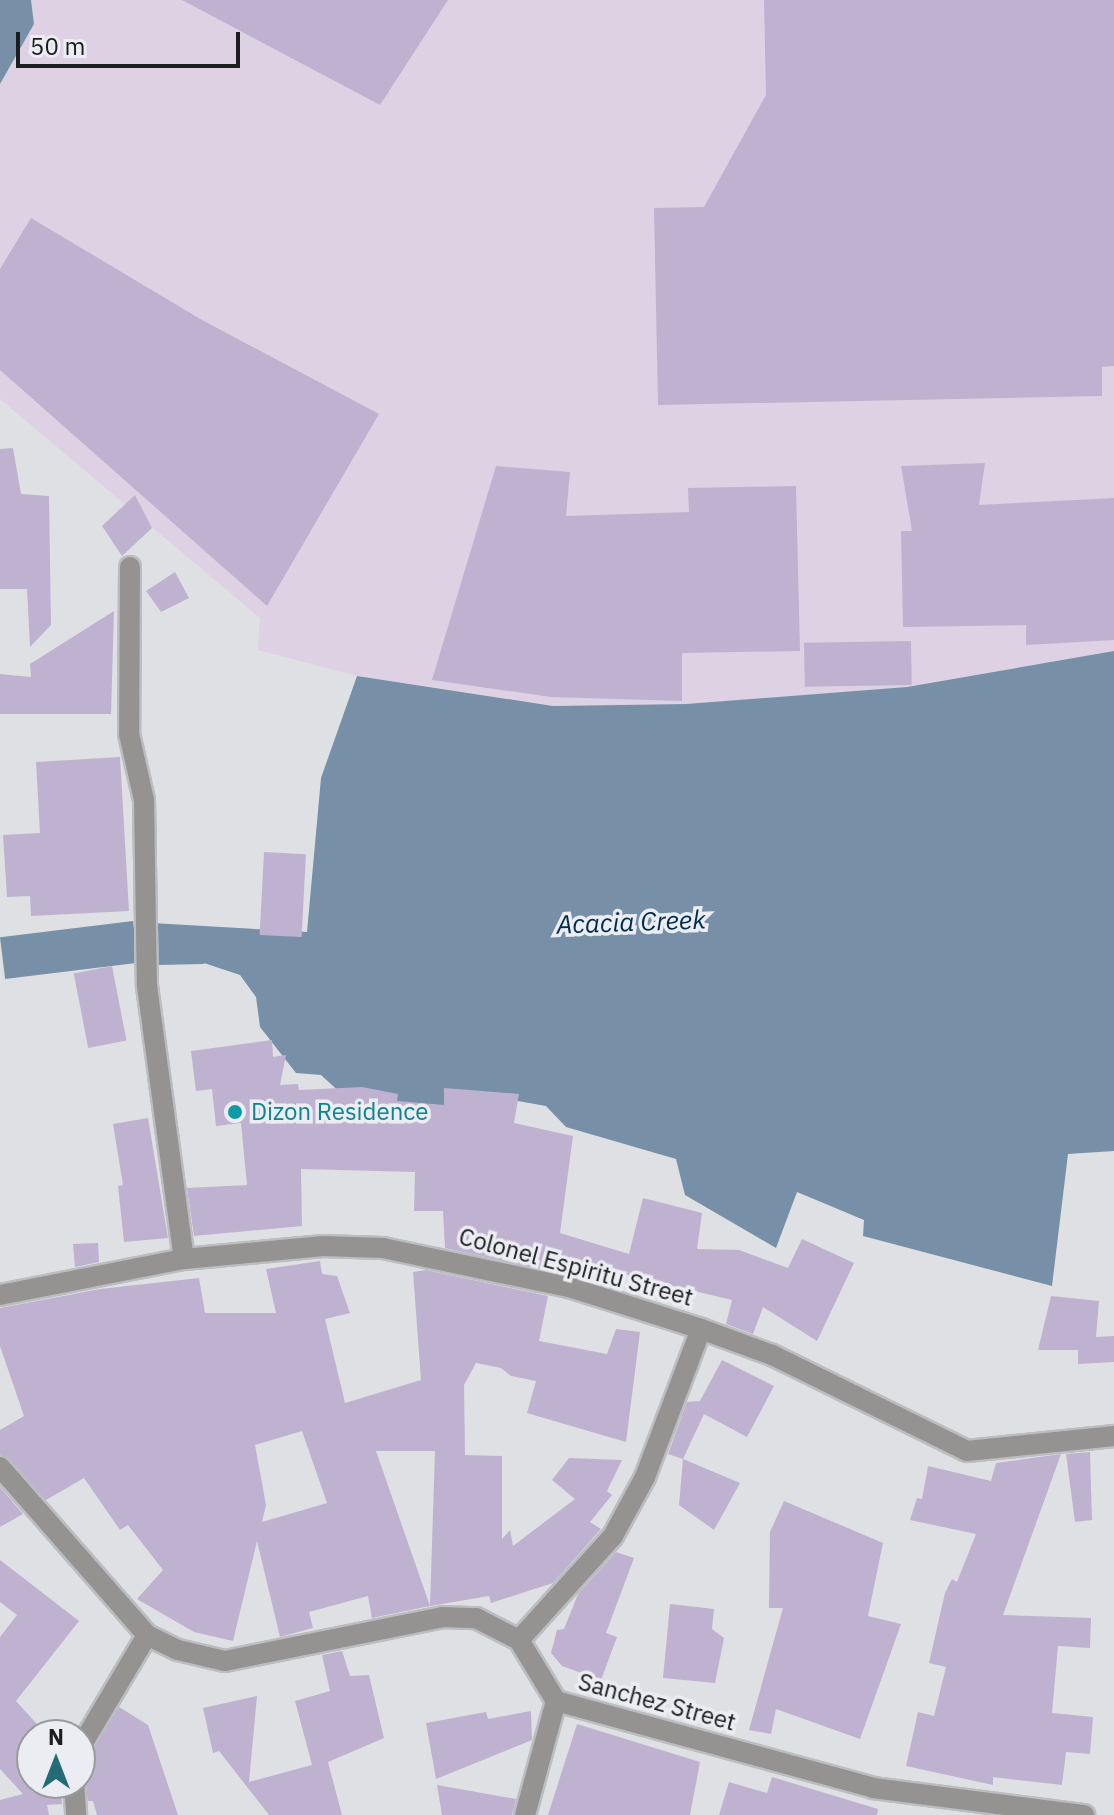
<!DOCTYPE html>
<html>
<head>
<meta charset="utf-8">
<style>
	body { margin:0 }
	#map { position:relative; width:1114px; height:1815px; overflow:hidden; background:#dee0e4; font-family:"IBM Plex Sans",sans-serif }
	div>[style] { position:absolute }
	.industrial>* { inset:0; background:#ded1e4 }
	.water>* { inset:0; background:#7790a7; transform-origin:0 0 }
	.stream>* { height:9px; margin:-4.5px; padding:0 4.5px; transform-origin:4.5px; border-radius:4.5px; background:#7790a7 }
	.building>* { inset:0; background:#bfb2d0; transform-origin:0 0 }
	.roads { filter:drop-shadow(2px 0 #bbbdc0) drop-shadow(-2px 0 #bbbdc0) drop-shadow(0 2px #bbbdc0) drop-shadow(0 -2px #bbbdc0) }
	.minor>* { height:20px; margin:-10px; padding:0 10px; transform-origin:10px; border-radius:10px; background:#959392 }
	.tertiary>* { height:20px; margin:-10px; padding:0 10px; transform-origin:10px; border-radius:10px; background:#959392 }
	.dots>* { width:22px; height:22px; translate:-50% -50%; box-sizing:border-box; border:4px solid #ebedf2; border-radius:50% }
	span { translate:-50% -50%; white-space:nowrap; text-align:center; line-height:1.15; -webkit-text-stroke:7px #ebedf2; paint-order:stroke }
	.culture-label { font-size:24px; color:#0d838f }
	.left { translate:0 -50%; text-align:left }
	.street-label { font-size:24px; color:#1c1d1e }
	.water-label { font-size:26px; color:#002b4b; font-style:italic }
	.north { position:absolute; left:16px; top:1719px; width:80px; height:80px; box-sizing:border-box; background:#ebedf2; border:2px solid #989a9d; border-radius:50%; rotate:0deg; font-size:22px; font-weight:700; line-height:32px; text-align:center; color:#1c1d1e }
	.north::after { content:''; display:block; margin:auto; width:28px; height:36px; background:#236c76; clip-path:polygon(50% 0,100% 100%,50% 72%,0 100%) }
	.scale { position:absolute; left:16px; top:32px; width:224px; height:36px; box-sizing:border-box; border:4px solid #1c1d1e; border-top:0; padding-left:10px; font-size:24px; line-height:28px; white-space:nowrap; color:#1c1d1e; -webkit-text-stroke:6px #ebedf2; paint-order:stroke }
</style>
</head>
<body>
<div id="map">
	<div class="industrial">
		<div style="clip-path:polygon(31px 0,1114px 0,1114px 651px,908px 687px,686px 704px,553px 706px,357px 676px,258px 650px,260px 618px,0 399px,0 84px,34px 24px)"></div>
	</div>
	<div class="water">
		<div style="clip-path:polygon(0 0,31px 0,34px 24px,0 84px)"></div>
		<div style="clip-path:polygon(1114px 651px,1114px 1151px,1068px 1154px,1052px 1286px,863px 1236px,864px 1220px,797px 1192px,776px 1248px,685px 1195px,676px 1159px,566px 1127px,546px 1106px,506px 1099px,366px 1116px,321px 1075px,296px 1073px,260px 1027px,256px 997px,240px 975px,186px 957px,154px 962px,152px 923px,307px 932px,321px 778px,357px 676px,553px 706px,686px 704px,907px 687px)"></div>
		<div style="left:133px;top:921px;width:42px;height:134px;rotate:83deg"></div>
	</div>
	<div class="stream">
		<div style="left:157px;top:960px;width:45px;rotate:-1.3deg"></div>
	</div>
	<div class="building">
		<div style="clip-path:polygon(182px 0,448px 0,380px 105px)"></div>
		<div style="clip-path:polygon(764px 0,1114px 0,1114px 366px,1102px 367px,1102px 396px,658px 405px,654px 208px,704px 207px,766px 95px)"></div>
		<div style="clip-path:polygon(31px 218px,202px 320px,379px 414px,267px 606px,0 370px,0 269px)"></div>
		<div style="clip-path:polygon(13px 448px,21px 494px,49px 496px,51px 625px,30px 647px,27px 589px,0 589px,0 449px)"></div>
		<div style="clip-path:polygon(985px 463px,979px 505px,1114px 498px,1114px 640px,1026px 645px,1026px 625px,903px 627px,901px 531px,912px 531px,901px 466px)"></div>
		<div style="clip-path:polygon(496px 466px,570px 472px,566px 516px,689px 512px,688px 488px,796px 486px,800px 651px,682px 653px,682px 701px,551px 697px,432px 680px)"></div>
		<div style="clip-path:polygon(135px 495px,152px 528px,122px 556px,102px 526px)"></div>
		<div style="clip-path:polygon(175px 572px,189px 598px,161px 612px,146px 591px)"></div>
		<div style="clip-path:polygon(114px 611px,111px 714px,0 714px,0 674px,31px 677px,30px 664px)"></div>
		<div style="left:911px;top:641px;width:44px;height:107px;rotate:89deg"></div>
		<div style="clip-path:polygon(120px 757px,129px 911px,31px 916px,30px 896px,7px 897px,3px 835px,40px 833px,36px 762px)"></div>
		<div style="left:264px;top:852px;width:42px;height:83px;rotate:3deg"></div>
		<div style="left:112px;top:966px;width:76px;height:39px;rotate:79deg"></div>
		<div style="clip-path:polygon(272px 1040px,273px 1057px,286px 1055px,280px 1085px,298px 1084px,299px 1090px,362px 1087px,398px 1094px,397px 1101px,444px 1105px,444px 1088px,519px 1094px,514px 1123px,573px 1136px,560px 1233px,629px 1254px,643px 1198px,702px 1213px,697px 1249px,739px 1250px,788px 1268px,802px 1239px,854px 1263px,817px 1341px,763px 1307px,753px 1334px,726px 1324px,732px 1300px,594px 1267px,588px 1280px,445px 1248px,443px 1211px,414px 1211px,415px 1172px,301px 1169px,302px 1226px,194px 1236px,187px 1188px,247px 1185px,241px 1123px,216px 1126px,212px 1089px,196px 1091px,191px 1051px)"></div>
		<div style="clip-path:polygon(148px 1118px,168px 1238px,124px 1242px,118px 1186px,123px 1185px,113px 1124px)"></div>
		<div style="clip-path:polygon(98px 1243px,99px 1262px,75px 1267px,73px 1244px)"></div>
		<div style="clip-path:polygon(evenodd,320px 1261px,322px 1274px,337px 1276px,350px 1313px,325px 1319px,345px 1403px,421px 1380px,413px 1272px,426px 1270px,548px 1296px,539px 1341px,607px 1354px,616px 1329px,640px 1332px,626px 1442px,527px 1413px,536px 1381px,511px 1376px,501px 1368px,476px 1363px,464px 1385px,465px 1455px,502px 1456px,502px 1539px,510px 1530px,513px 1546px,575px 1499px,552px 1480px,569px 1458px,622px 1460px,607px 1491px,612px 1495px,590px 1522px,601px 1529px,553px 1583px,491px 1603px,489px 1596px,430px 1606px,435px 1451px,376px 1451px,430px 1606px,372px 1618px,368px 1596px,309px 1612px,313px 1628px,280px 1637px,257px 1541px,233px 1641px,194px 1632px,137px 1599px,163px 1570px,128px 1525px,120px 1530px,84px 1478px,46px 1500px,0 1454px,0 1430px,24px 1416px,0 1346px,0 1308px,100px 1289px,199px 1278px,205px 1313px,276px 1313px,266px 1269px,320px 1261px,302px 1431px,327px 1503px,262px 1522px,266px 1505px,255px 1445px,302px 1431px)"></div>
		<div style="clip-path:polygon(1051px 1296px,1099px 1301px,1096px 1337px,1114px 1336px,1114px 1362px,1078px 1364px,1078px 1350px,1038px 1350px)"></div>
		<div style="clip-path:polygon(722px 1360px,774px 1386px,747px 1437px,704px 1414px,683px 1459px,668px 1454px,687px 1402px,700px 1401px)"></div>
		<div style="clip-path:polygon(1090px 1452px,1092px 1520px,1075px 1522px,1066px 1454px)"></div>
		<div style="clip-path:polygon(1061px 1454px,1003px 1615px,1091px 1618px,1090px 1648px,1058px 1646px,1052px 1713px,1093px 1717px,1090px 1754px,1066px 1752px,1062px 1785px,993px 1777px,993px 1785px,906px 1766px,918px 1712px,934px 1716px,946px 1667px,929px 1663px,945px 1593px,952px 1579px,957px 1582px,976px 1534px,910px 1520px,917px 1498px,922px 1499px,928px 1466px,991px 1481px,996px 1463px)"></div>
		<div style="clip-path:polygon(683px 1459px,740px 1483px,714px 1530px,679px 1505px)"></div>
		<div style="clip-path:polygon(0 1487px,23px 1514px,0 1527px)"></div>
		<div style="clip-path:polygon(784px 1501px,883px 1543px,868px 1616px,901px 1624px,860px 1739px,776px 1709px,771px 1734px,749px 1730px,783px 1608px,769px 1608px,770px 1532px)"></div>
		<div style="clip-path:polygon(616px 1552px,634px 1558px,606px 1633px,617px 1637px,601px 1680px,562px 1666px,551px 1653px,557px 1630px,564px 1629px,578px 1594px)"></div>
		<div style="clip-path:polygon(0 1560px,79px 1621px,16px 1701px,45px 1733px,32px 1735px,32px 1792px,61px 1785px,62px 1804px,47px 1805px,49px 1815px,0 1815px,0 1800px,23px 1794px,0 1769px,0 1637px,17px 1615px,0 1602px)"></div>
		<div style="clip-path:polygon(670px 1604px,714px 1609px,712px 1629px,724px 1638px,715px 1683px,663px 1678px)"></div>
		<div style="clip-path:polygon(342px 1651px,350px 1676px,369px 1675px,384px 1738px,328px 1762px,342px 1815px,269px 1815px,219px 1751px,213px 1753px,203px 1708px,257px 1696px,249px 1782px,312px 1765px,295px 1701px,330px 1691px,322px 1655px)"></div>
		<div style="clip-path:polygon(119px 1707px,148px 1725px,178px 1815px,97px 1815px,93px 1801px,88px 1801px,81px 1767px)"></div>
		<div style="clip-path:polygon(531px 1711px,532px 1740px,436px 1779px,426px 1723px,486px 1712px,488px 1719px)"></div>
		<div style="clip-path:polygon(577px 1724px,700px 1762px,690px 1815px,548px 1815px)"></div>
		<div style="clip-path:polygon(772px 1777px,878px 1809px,877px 1815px,719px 1815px,729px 1782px,767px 1793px)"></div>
		<div style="clip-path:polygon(437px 1785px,516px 1799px,512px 1815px,442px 1815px)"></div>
	</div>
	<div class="roads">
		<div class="minor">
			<div style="left:130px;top:567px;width:167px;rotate:90.3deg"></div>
			<div style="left:129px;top:734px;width:68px;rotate:77.2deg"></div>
			<div style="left:144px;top:800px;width:186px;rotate:89.1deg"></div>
			<div style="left:147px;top:986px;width:275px;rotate:82.3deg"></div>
			<div style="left:0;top:1295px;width:187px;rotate:-11.1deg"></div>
			<div style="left:184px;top:1259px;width:140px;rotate:-5.3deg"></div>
			<div style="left:323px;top:1246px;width:60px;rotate:1.9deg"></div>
			<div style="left:383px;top:1248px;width:193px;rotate:11.9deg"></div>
			<div style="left:572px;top:1288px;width:135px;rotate:17.6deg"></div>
			<div style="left:701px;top:1329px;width:76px;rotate:20.1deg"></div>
			<div style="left:772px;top:1355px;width:217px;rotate:26.2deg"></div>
			<div style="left:967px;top:1451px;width:148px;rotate:-5.8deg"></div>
			<div style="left:519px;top:1640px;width:140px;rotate:-47.9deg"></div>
			<div style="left:613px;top:1536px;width:67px;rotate:-61.5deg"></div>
			<div style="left:645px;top:1477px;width:158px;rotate:-69.3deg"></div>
			<div style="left:80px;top:1748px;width:131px;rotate:-59.3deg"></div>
			<div style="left:74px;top:1783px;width:32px;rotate:86deg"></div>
			<div style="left:525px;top:1815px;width:118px;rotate:-74.8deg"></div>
		</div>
		<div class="tertiary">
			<div style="left:0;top:1467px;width:223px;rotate:48.8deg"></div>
			<div style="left:147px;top:1635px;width:34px;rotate:26deg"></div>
			<div style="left:178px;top:1650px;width:48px;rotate:13.2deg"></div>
			<div style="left:225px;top:1661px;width:222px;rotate:-11.4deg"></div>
			<div style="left:443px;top:1617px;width:33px;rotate:2deg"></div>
			<div style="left:476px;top:1618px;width:48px;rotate:27.1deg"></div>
			<div style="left:519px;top:1640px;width:71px;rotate:58.8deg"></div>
			<div style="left:556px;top:1701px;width:329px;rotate:15.3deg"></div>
			<div style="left:873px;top:1788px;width:213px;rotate:7.3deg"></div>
		</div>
	</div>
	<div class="dots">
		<div style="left:235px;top:1112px;background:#0f9aa8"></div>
	</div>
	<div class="culture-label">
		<span class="left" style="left:251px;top:1112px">Dizon Residence</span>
	</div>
	<div class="street-label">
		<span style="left:576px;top:1267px;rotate:15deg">Colonel Espiritu Street</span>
		<span style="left:657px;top:1702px;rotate:15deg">Sanchez Street</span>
	</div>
	<div class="water-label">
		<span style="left:631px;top:922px;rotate:-2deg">Acacia Creek</span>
	</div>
	<div class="north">N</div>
	<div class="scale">50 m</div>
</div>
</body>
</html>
